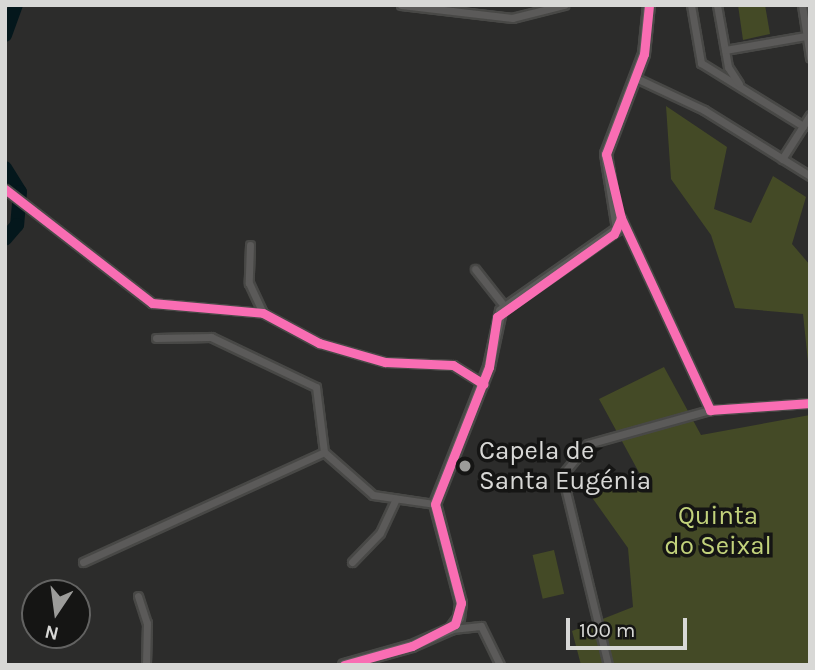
<!DOCTYPE html>
<html>
<head>
<meta charset="utf-8">
<style>
	body { margin:0 }
	#map { position:relative; width:815px; height:670px; overflow:hidden; background:#2c2c2b; font-family:Karla,sans-serif }
	div>[style] { position:absolute }
	.green>* { inset:0; background:#444a26; transform-origin:0 0 }
	.river>* { height:14px; margin:-7px; padding:0 7px; transform-origin:7px; border-radius:7px; background:#04171c }
	.roads { filter:drop-shadow(2px 0 #484846) drop-shadow(-2px 0 #484846) drop-shadow(0 2px #484846) drop-shadow(0 -2px #484846) }
	.street>* { height:7px; margin:-3.5px; padding:0 3.5px; transform-origin:3.5px; border-radius:3.5px; background:#5b5a59 }
	.secondary>* { height:10px; margin:-5px; padding:0 5px; transform-origin:5px; border-radius:5px; background:#5b5a59 }
	.cycleway>* { height:9px; margin:-4.5px; padding:0 4.5px; transform-origin:4.5px; border-radius:4.5px; background:#f96db3 }
	.dots>* { width:19px; height:19px; translate:-50% -50%; box-sizing:border-box; border:4px solid #151514; border-radius:50% }
	span { translate:-50% -50%; white-space:nowrap; text-align:center; line-height:1.15; -webkit-text-stroke:7px #151514; paint-order:stroke }
	.poi-label { font-size:26px; color:#d8d8d6 }
	.left { translate:0 -50%; text-align:left }
	.park-label { font-size:26px; color:#c2d27b }
	.frame { position:absolute; inset:0; border:7px solid #d8d8d6; pointer-events:none }
	.north { position:absolute; left:21px; top:579px; width:70px; height:70px; box-sizing:border-box; background:#151514; border:2px solid #636362; border-radius:50%; rotate:193deg; font-size:19px; font-weight:700; line-height:28px; text-align:center; color:#d8d8d6 }
	.north::after { content:''; display:block; margin:auto; width:24px; height:32px; background:#9c9c9a; clip-path:polygon(50% 0,100% 100%,50% 72%,0 100%) }
	.scale { position:absolute; left:566px; top:618px; width:121px; height:32px; box-sizing:border-box; border:4px solid #d8d8d6; border-top:0; padding-left:9px; font-size:21px; line-height:24px; white-space:nowrap; color:#d8d8d6; -webkit-text-stroke:5px #151514; paint-order:stroke }
</style>
</head>
<body>
<div id="map">
	<div class="green">
		<div style="clip-path:polygon(738px 5px,765px 5px,770px 34px,743px 40px)"></div>
		<div style="clip-path:polygon(666px 106px,727px 147px,714px 209px,751px 223px,773px 176px,806px 197px,792px 244px,810px 265px,810px 381px,803px 314px,735px 308px,711px 235px,671px 179px)"></div>
		<div style="clip-path:polygon(664px 367px,701px 435px,810px 415px,810px 665px,581px 665px,572px 631px,633px 607px,628px 548px,581px 482px,642px 478px,599px 399px)"></div>
		<div style="left:554px;top:550px;width:45px;height:22px;rotate:77deg"></div>
	</div>
	<div class="river">
		<div style="left:5px;top:35px;width:32px;rotate:-70deg"></div>
		<div style="left:5px;top:168px;width:28px;rotate:58deg"></div>
		<div style="left:20px;top:192px;width:33px;rotate:95deg"></div>
		<div style="left:17px;top:225px;width:18px;rotate:131deg"></div>
	</div>
	<div class="roads">
		<div class="street">
			<div style="left:401px;top:5px;width:112px;rotate:6.7deg"></div>
			<div style="left:512px;top:18px;width:54px;rotate:-14deg"></div>
			<div style="left:691px;top:5px;width:59px;rotate:80.2deg"></div>
			<div style="left:701px;top:63px;width:120px;rotate:31.7deg"></div>
			<div style="left:717px;top:5px;width:63px;rotate:79.9deg"></div>
			<div style="left:728px;top:67px;width:20px;rotate:57deg"></div>
			<div style="left:802px;top:5px;width:53px;rotate:81.3deg"></div>
			<div style="left:725px;top:50px;width:82px;rotate:-9.8deg"></div>
			<div style="left:636px;top:78px;width:75px;rotate:25.2deg"></div>
			<div style="left:704px;top:110px;width:125px;rotate:31.9deg"></div>
			<div style="left:782px;top:159px;width:52px;rotate:-57.5deg"></div>
			<div style="left:5px;top:189px;width:186px;rotate:37.8deg"></div>
			<div style="left:152px;top:303px;width:111px;rotate:5.1deg"></div>
			<div style="left:263px;top:313px;width:64px;rotate:28.2deg"></div>
			<div style="left:319px;top:343px;width:69px;rotate:16.1deg"></div>
			<div style="left:385px;top:362px;width:68px;rotate:2.5deg"></div>
			<div style="left:453px;top:365px;width:36px;rotate:32deg"></div>
			<div style="left:621px;top:218px;width:212px;rotate:65.1deg"></div>
			<div style="left:710px;top:410px;width:100px;rotate:-4deg"></div>
			<div style="left:250px;top:245px;width:38px;rotate:92deg"></div>
			<div style="left:249px;top:283px;width:33px;rotate:65deg"></div>
			<div style="left:475px;top:269px;width:48px;rotate:51.7deg"></div>
			<div style="left:156px;top:338px;width:55px;rotate:-1deg"></div>
			<div style="left:211px;top:337px;width:116px;rotate:25.5deg"></div>
			<div style="left:316px;top:387px;width:65px;rotate:83deg"></div>
			<div style="left:324px;top:452px;width:65px;rotate:41.3deg"></div>
			<div style="left:373px;top:495px;width:63px;rotate:8.3deg"></div>
			<div style="left:83px;top:562px;width:265px;rotate:-24.5deg"></div>
			<div style="left:352px;top:562px;width:40px;rotate:-46deg"></div>
			<div style="left:380px;top:533px;width:38px;rotate:-65deg"></div>
			<div style="left:138px;top:596px;width:28px;rotate:72deg"></div>
			<div style="left:147px;top:623px;width:42px;rotate:91.4deg"></div>
			<div style="left:452px;top:629px;width:29px;rotate:-6deg"></div>
			<div style="left:481px;top:626px;width:43px;rotate:64deg"></div>
			<div style="left:608px;top:665px;width:195px;rotate:-103.6deg"></div>
			<div style="left:562px;top:475px;width:40px;rotate:-50deg"></div>
			<div style="left:588px;top:444px;width:127px;rotate:-15.6deg"></div>
		</div>
		<div class="secondary">
			<div style="left:344px;top:665px;width:71px;rotate:-15.6deg"></div>
			<div style="left:412px;top:646px;width:43px;rotate:-23.6deg"></div>
			<div style="left:451px;top:629px;width:14px;rotate:-54deg"></div>
			<div style="left:459px;top:618px;width:15px;rotate:-82deg"></div>
			<div style="left:461px;top:603px;width:102px;rotate:-104.7deg"></div>
			<div style="left:435px;top:504px;width:147px;rotate:-68.5deg"></div>
			<div style="left:489px;top:367px;width:57px;rotate:-77.9deg"></div>
			<div style="left:501px;top:311px;width:143px;rotate:-35deg"></div>
			<div style="left:618px;top:229px;width:76px;rotate:-99.1deg"></div>
			<div style="left:606px;top:154px;width:107px;rotate:-69.2deg"></div>
			<div style="left:644px;top:54px;width:49px;rotate:-84.2deg"></div>
		</div>
	</div>
	<div class="cycleway">
		<div style="left:649px;top:5px;width:49px;rotate:95.8deg"></div>
		<div style="left:644px;top:54px;width:107px;rotate:110.8deg"></div>
		<div style="left:606px;top:154px;width:66px;rotate:76.8deg"></div>
		<div style="left:621px;top:218px;width:212px;rotate:65.1deg"></div>
		<div style="left:710px;top:410px;width:100px;rotate:-4deg"></div>
		<div style="left:5px;top:189px;width:186px;rotate:37.8deg"></div>
		<div style="left:152px;top:303px;width:111px;rotate:5.1deg"></div>
		<div style="left:263px;top:313px;width:64px;rotate:28.2deg"></div>
		<div style="left:319px;top:343px;width:69px;rotate:16.1deg"></div>
		<div style="left:385px;top:362px;width:68px;rotate:2.5deg"></div>
		<div style="left:453px;top:365px;width:36px;rotate:32deg"></div>
		<div style="left:344px;top:665px;width:71px;rotate:-15.6deg"></div>
		<div style="left:412px;top:646px;width:48px;rotate:-27.1deg"></div>
		<div style="left:455px;top:624px;width:22px;rotate:-74deg"></div>
		<div style="left:461px;top:603px;width:102px;rotate:-104.7deg"></div>
		<div style="left:435px;top:504px;width:147px;rotate:-68.5deg"></div>
		<div style="left:489px;top:367px;width:51px;rotate:-80.9deg"></div>
		<div style="left:497px;top:317px;width:143px;rotate:-35.4deg"></div>
		<div style="left:614px;top:234px;width:17px;rotate:-66deg"></div>
	</div>
	<div class="dots">
		<div style="left:465px;top:466px;background:#9c9c9a"></div>
	</div>
	<div class="poi-label">
		<span class="left" style="left:479px;top:466px">Capela de<br>Santa Eugénia</span>
	</div>
	<div class="park-label">
		<span style="left:718px;top:531px">Quinta<br>do Seixal</span>
	</div>
	<div class="frame"></div>
	<div class="north">N</div>
	<div class="scale">100 m</div>
</div>
</body>
</html>
